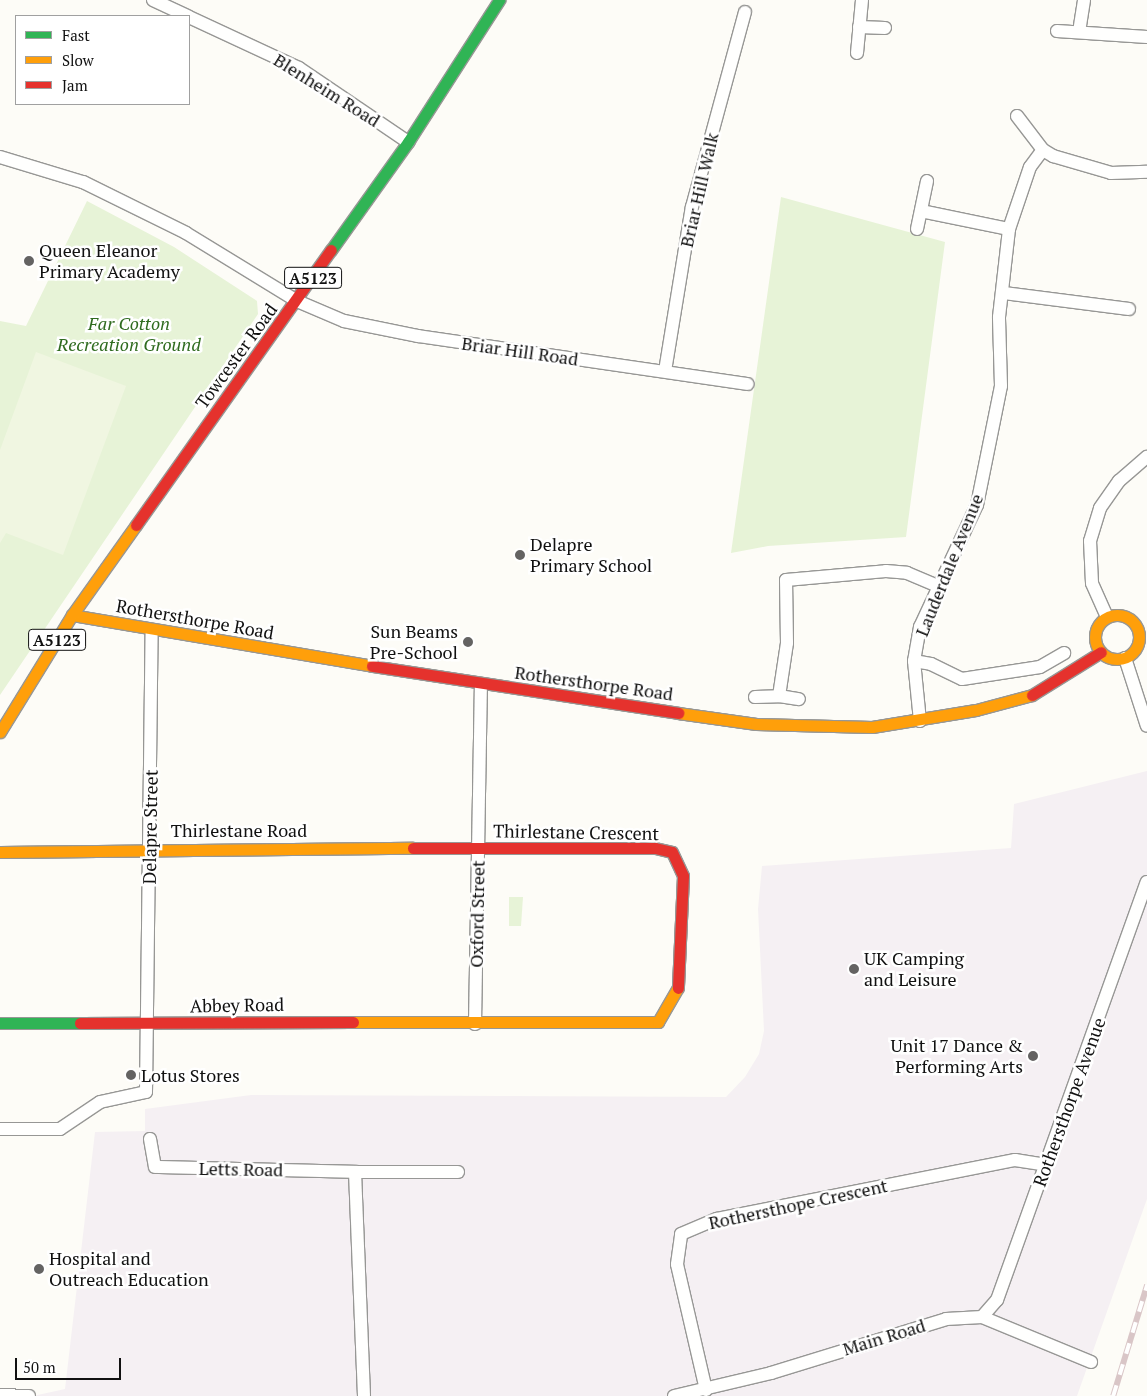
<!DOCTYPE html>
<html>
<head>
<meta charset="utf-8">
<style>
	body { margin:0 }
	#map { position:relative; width:1147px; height:1396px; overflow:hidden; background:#fdfcf7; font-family:"PT Serif",serif }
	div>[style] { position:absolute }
	.industrial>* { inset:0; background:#f5f0f3 }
	.green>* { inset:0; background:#e7f3d7 }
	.pitch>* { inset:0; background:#f0f6e1 }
	.roads { filter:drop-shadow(1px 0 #979795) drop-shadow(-1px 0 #979795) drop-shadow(0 1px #979795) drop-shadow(0 -1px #979795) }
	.street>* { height:12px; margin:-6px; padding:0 6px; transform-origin:6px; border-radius:6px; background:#fffffe }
	.fast>* { height:11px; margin:-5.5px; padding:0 5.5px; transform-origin:5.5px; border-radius:5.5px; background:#30b455 }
	.slow>* { height:11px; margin:-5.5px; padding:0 5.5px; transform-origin:5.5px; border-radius:5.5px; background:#ff9f0a }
	.slow>.ring { margin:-5.5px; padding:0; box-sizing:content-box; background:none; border:11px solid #ff9f0a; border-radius:50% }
	.jam>* { height:11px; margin:-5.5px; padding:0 5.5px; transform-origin:5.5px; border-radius:5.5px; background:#e5322d }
	.rail>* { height:5.5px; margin-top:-2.75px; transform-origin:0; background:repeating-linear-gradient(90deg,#fff 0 11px,#d9c6c7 0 22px); box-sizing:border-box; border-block:1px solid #d9c6c7 }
	.dots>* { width:14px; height:14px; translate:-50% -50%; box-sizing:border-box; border:2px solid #fff; border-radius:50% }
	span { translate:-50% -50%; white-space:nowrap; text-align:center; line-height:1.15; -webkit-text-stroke:5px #fff; paint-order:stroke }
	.shield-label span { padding:1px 4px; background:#fff; border:1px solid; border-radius:4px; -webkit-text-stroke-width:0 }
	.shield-label { font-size:16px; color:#111; font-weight:700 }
	.street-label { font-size:18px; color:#111 }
	.poi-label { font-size:18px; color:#111 }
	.left { translate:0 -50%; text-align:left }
	.right { translate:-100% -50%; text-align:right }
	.park-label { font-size:18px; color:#2f6b1f; font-style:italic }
	.legend { position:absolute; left:15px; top:15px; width:175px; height:90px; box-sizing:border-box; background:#fff; border:1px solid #a0a0a0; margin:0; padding:6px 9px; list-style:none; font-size:15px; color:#111 }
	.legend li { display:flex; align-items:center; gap:10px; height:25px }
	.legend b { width:25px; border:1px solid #a0a0a0 }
	.scale { position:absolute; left:15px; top:1358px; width:106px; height:22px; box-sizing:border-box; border:2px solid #111; border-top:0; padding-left:6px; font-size:15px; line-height:18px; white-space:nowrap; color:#111; -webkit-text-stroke:4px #fff; paint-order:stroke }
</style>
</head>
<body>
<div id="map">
	<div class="industrial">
		<div style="clip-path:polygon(1147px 771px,1147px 1199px,1077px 1396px,33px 1396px,65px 1389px,95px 1132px,145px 1131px,145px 1109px,251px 1095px,726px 1097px,745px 1077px,759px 1054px,764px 1031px,758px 909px,762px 866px,1011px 848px,1014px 804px)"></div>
	</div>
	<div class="green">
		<div style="clip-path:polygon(781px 197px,945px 242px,906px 537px,768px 546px,731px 553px)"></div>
		<div style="clip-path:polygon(87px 201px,174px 247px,257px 301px,258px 314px,0 695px,0 321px,26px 326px)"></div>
		<div style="clip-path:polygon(509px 897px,523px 897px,521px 926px,509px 926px)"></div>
	</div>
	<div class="pitch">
		<div style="clip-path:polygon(36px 352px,126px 386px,63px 555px,6px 533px,0 543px,0 450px)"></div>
	</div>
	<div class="roads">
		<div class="street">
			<div style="left:153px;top:0;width:38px;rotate:25deg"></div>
			<div style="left:189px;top:17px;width:121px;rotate:24.9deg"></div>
			<div style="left:299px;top:68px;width:132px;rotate:34.2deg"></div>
			<div style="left:859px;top:27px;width:26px;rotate:2deg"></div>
			<div style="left:1057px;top:31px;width:90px;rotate:3.8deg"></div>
			<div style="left:1079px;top:32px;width:32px;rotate:-81deg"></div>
			<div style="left:857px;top:53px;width:53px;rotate:-84.6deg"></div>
			<div style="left:1017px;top:116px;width:43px;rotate:52.6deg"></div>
			<div style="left:1043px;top:150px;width:12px;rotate:31deg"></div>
			<div style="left:1053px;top:156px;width:60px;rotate:16.3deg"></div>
			<div style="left:1111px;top:173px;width:36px;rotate:-2deg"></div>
			<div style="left:0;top:157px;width:87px;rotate:16.8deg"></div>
			<div style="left:83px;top:182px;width:115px;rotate:26.3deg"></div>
			<div style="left:186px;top:233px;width:130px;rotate:31.5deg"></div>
			<div style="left:297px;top:301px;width:51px;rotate:23.1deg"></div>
			<div style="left:344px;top:321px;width:76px;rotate:11.5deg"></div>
			<div style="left:418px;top:336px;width:333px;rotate:8.3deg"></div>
			<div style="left:921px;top:211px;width:90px;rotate:11.6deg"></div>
			<div style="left:917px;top:229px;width:49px;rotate:-78.2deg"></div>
			<div style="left:1004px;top:293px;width:126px;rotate:7.3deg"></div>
			<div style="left:665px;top:371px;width:166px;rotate:-80.7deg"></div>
			<div style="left:692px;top:207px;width:202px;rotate:-74.8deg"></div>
			<div style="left:1107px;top:617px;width:37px;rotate:-114deg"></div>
			<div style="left:1092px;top:583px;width:42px;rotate:-92.7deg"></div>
			<div style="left:1090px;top:541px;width:34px;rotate:-73deg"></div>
			<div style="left:1100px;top:508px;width:33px;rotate:-55deg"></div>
			<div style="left:1119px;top:481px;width:37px;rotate:-41deg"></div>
			<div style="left:1125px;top:658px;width:71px;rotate:72.1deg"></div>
			<div style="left:914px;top:661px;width:17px;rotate:10deg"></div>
			<div style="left:931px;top:664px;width:34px;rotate:26deg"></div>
			<div style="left:962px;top:679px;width:79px;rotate:-8.7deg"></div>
			<div style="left:1040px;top:667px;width:28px;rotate:-30deg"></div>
			<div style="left:779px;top:696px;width:20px;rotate:9deg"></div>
			<div style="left:755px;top:697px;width:24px;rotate:-2deg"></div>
			<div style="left:779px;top:696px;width:54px;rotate:-81.4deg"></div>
			<div style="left:787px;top:643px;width:63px;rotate:-90.9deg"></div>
			<div style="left:786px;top:580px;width:100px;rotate:-5.1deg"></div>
			<div style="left:886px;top:571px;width:21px;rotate:5deg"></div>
			<div style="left:907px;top:573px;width:36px;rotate:23deg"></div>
			<div style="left:920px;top:721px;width:60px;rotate:-95.7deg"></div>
			<div style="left:914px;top:661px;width:35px;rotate:-80deg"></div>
			<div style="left:920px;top:627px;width:135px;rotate:-65deg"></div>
			<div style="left:977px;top:505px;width:121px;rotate:-78.6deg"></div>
			<div style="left:1001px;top:386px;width:69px;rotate:-91.7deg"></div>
			<div style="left:999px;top:317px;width:89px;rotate:-83.5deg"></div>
			<div style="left:1009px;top:229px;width:65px;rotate:-71.3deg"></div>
			<div style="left:1030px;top:167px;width:21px;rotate:-53deg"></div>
			<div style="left:475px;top:1024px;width:340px;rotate:-89deg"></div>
			<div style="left:0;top:1129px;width:60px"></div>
			<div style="left:60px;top:1129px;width:48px;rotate:-34deg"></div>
			<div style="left:100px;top:1102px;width:47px;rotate:-12.3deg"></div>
			<div style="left:146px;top:1092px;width:461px;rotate:-89.3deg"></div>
			<div style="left:150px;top:1139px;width:28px;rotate:80deg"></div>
			<div style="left:155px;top:1167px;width:200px;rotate:1.4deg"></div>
			<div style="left:355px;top:1172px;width:224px;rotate:87.7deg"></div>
			<div style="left:355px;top:1172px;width:103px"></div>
			<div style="left:982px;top:1317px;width:23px;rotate:-49deg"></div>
			<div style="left:997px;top:1300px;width:444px;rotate:-70.3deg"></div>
			<div style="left:706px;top:1390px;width:129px;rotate:-103deg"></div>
			<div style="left:677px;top:1264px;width:30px;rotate:-82deg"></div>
			<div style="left:681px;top:1234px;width:39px;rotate:-23deg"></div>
			<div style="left:717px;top:1219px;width:304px;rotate:-11.2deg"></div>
			<div style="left:1015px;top:1160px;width:30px;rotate:9deg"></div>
			<div style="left:0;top:1395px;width:29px;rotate:2deg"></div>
			<div style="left:674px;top:1396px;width:100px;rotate:-13.3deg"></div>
			<div style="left:771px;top:1373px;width:183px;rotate:-17.1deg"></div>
			<div style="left:946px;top:1319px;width:36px;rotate:-3deg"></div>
			<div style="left:982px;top:1317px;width:118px;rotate:22.4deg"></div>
		</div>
		<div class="fast">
			<div style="left:331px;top:250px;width:133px;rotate:-54.5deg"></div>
			<div style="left:408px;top:142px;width:169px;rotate:-57.3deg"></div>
			<div style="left:0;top:1023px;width:80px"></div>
		</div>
		<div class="slow">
			<div style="left:72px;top:615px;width:304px;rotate:9.6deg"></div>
			<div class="ring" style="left:1095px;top:615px;width:33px;height:33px"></div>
			<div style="left:678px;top:713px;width:79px;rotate:8deg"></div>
			<div style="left:756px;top:724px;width:116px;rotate:1.5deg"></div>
			<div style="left:872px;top:727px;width:105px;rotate:-9.3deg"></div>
			<div style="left:976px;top:710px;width:58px;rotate:-15deg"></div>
			<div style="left:0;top:732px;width:137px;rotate:-58.4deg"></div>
			<div style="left:72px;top:615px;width:110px;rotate:-54.6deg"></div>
			<div style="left:0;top:852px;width:413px;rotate:-0.6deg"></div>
			<div style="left:353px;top:1022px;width:305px"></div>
			<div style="left:658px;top:1022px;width:39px;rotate:-60deg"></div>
		</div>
		<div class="jam">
			<div style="left:136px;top:525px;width:337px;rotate:-54.7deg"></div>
			<div style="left:372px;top:666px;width:310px;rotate:8.7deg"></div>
			<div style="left:1032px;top:695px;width:81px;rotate:-31.9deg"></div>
			<div style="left:413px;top:848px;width:242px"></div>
			<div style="left:655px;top:848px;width:17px;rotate:13deg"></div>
			<div style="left:672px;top:852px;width:26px;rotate:65deg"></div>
			<div style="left:683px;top:876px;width:112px;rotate:92.6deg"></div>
			<div style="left:80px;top:1023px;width:273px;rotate:-0.2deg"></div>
		</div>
	</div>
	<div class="rail">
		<div style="left:1113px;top:1396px;width:116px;rotate:-73deg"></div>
	</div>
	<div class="dots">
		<div style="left:29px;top:261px;background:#646362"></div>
		<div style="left:520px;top:555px;background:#646362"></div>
		<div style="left:468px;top:642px;background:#646362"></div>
		<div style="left:854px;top:969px;background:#646362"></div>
		<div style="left:1033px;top:1056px;background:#646362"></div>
		<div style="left:131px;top:1075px;background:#646362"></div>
		<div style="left:39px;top:1269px;background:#646362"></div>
	</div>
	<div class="shield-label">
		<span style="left:313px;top:278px">A5123</span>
		<span style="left:57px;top:640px">A5123</span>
	</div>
	<div class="street-label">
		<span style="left:327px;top:90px;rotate:32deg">Blenheim Road</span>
		<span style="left:699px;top:190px;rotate:-77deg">Briar Hill Walk</span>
		<span style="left:520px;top:351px;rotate:8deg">Briar Hill Road</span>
		<span style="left:236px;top:356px;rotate:-54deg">Towcester Road</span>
		<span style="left:949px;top:565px;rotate:-68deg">Lauderdale Avenue</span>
		<span style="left:195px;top:619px;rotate:10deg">Rothersthorpe Road</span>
		<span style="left:594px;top:683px;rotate:8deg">Rothersthorpe Road</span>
		<span style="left:150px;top:827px;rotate:-89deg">Delapre Street</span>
		<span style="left:239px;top:830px">Thirlestane Road</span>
		<span style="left:576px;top:832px;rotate:1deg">Thirlestane Crescent</span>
		<span style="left:477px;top:914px;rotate:-89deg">Oxford Street</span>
		<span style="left:237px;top:1005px;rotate:-1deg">Abbey Road</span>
		<span style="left:1069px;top:1102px;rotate:-70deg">Rothersthorpe Avenue</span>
		<span style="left:241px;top:1169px;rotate:1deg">Letts Road</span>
		<span style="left:798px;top:1204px;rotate:-12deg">Rothersthope Crescent</span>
		<span style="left:884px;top:1337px;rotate:-17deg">Main Road</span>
	</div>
	<div class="poi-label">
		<span class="left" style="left:39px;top:261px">Queen Eleanor<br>Primary Academy</span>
		<span class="left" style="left:530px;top:555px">Delapre<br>Primary School</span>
		<span class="right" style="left:458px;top:642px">Sun Beams<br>Pre-School</span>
		<span class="left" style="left:864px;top:969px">UK Camping<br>and Leisure</span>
		<span class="right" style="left:1023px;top:1056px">Unit 17 Dance &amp;<br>Performing Arts</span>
		<span class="left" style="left:141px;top:1075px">Lotus Stores</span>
		<span class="left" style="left:49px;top:1269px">Hospital and<br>Outreach Education</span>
	</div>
	<div class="park-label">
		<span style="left:129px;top:334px">Far Cotton<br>Recreation Ground</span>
	</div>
	<ul class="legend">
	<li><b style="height:6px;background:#30b455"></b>Fast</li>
	<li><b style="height:6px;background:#ff9f0a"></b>Slow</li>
	<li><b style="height:6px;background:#e5322d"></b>Jam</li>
	</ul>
	<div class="scale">50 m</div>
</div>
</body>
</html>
